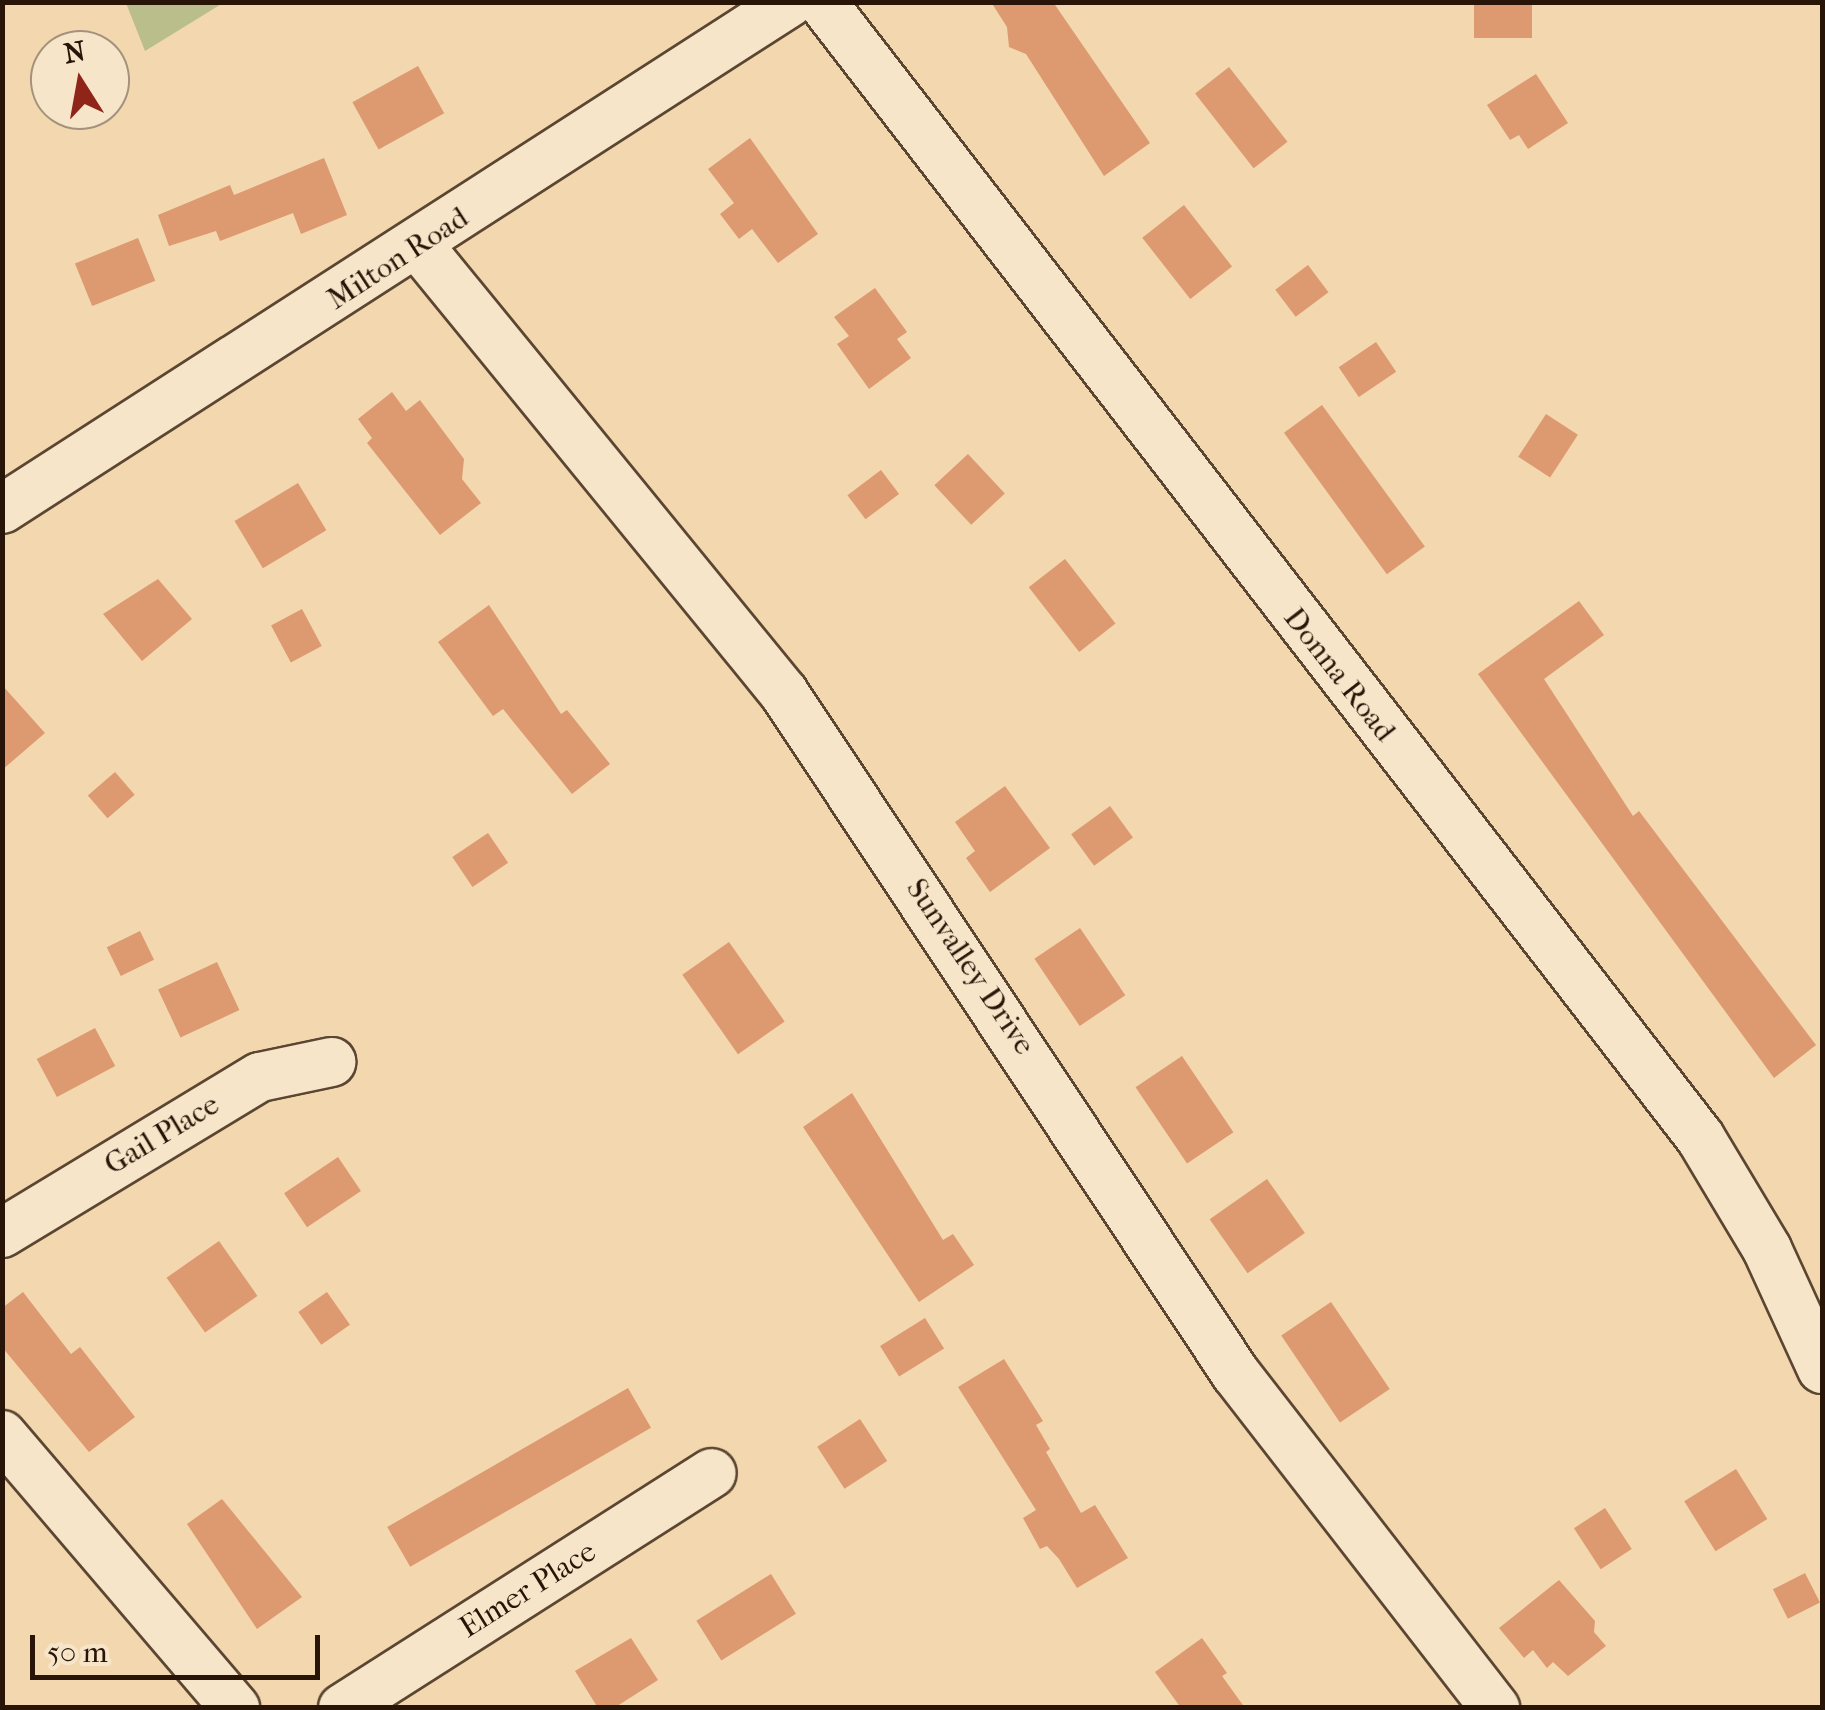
<!DOCTYPE html>
<html>
<head>
<meta charset="utf-8">
<style>
	body { margin:0 }
	#map { position:relative; width:1825px; height:1710px; overflow:hidden; background:#f3d7ae; font-family:"IM FELL French Canon",serif }
	div>[style] { position:absolute }
	.green>* { inset:0; background:#b9be8b }
	.building>* { inset:0; background:#dd9970; transform-origin:0 0 }
	.roads { filter:drop-shadow(2px 0 #5b4632) drop-shadow(-2px 0 #5b4632) drop-shadow(0 2px #5b4632) drop-shadow(0 -2px #5b4632) }
	.minor>* { height:48px; margin:-24px; padding:0 24px; transform-origin:24px; border-radius:24px; background:#f7e5ca }
	span { translate:-50% -50%; white-space:nowrap; text-align:center; line-height:1.15; -webkit-text-stroke:8px #f7e5ca; paint-order:stroke }
	.street-label { font-size:30px; color:#281508 }
	.frame { position:absolute; inset:0; border:5px solid #281508; pointer-events:none }
	.north { position:absolute; left:30px; top:30px; width:100px; height:100px; box-sizing:border-box; background:#f7e5ca; border:2px solid #a4927c; border-radius:50%; rotate:349deg; font-size:28px; font-weight:700; line-height:40px; text-align:center; color:#281508 }
	.north::after { content:''; display:block; margin:auto; width:35px; height:45px; background:#8f2418; clip-path:polygon(50% 0,100% 100%,50% 72%,0 100%) }
	.scale { position:absolute; left:30px; top:1635px; width:290px; height:45px; box-sizing:border-box; border:5px solid #281508; border-top:0; padding-left:12px; font-size:30px; line-height:35px; white-space:nowrap; color:#281508; -webkit-text-stroke:8px #f7e5ca; paint-order:stroke }
</style>
</head>
<body>
<div id="map">
	<div class="green">
		<div style="clip-path:polygon(126px 3px,223px 3px,145px 51px)"></div>
	</div>
	<div class="building">
		<div style="clip-path:polygon(991px 2px,1053px 2px,1150px 143px,1104px 176px,1026px 54px,1009px 47px,1007px 27px)"></div>
		<div style="left:1474px;top:2px;width:58px;height:36px"></div>
		<div style="left:418px;top:66px;width:54px;height:75px;rotate:61deg"></div>
		<div style="left:1229px;top:67px;width:95px;height:43px;rotate:52deg"></div>
		<div style="clip-path:polygon(1536px 74px,1568px 123px,1528px 149px,1519px 135px,1510px 140px,1487px 105px)"></div>
		<div style="clip-path:polygon(750px 138px,818px 234px,778px 263px,752px 229px,739px 239px,720px 214px,734px 203px,708px 169px)"></div>
		<div style="clip-path:polygon(324px 158px,347px 215px,301px 234px,293px 213px,220px 241px,216px 231px,169px 246px,158px 215px,230px 185px,234px 195px)"></div>
		<div style="left:1184px;top:205px;width:78px;height:53px;rotate:52deg"></div>
		<div style="left:138px;top:238px;width:46px;height:68px;rotate:68deg"></div>
		<div style="left:1308px;top:265px;width:34px;height:41px;rotate:53deg"></div>
		<div style="clip-path:polygon(875px 288px,907px 332px,897px 339px,911px 358px,869px 389px,837px 344px,849px 336px,834px 317px)"></div>
		<div style="left:1376px;top:342px;width:36px;height:45px;rotate:56deg"></div>
		<div style="clip-path:polygon(392px 392px,406px 411px,420px 400px,464px 459px,462px 479px,481px 503px,440px 535px,367px 443px,372px 438px,358px 419px)"></div>
		<div style="left:1322px;top:405px;width:175px;height:47px;rotate:54deg"></div>
		<div style="left:1546px;top:414px;width:38px;height:51px;rotate:33deg"></div>
		<div style="left:968px;top:454px;width:54px;height:46px;rotate:47deg"></div>
		<div style="left:881px;top:470px;width:30px;height:42px;rotate:53deg"></div>
		<div style="left:298px;top:483px;width:55px;height:74px;rotate:59deg"></div>
		<div style="left:1065px;top:559px;width:82px;height:46px;rotate:52deg"></div>
		<div style="clip-path:polygon(158px 579px,192px 619px,142px 661px,103px 614px)"></div>
		<div style="clip-path:polygon(1579px 601px,1604px 635px,1544px 679px,1633px 816px,1639px 811px,1816px 1045px,1774px 1078px,1478px 674px)"></div>
		<div style="clip-path:polygon(489px 605px,561px 714px,567px 710px,610px 764px,572px 794px,503px 709px,493px 716px,438px 642px)"></div>
		<div style="left:302px;top:609px;width:42px;height:35px;rotate:62deg"></div>
		<div style="clip-path:polygon(2px 685px,45px 733px,2px 770px)"></div>
		<div style="left:115px;top:772px;width:30px;height:36px;rotate:49deg"></div>
		<div style="clip-path:polygon(1005px 786px,1050px 848px,990px 892px,966px 858px,975px 851px,955px 822px)"></div>
		<div style="left:1110px;top:806px;width:39px;height:48px;rotate:54deg"></div>
		<div style="left:488px;top:833px;width:36px;height:43px;rotate:56deg"></div>
		<div style="left:1080px;top:928px;width:81px;height:55px;rotate:56deg"></div>
		<div style="left:140px;top:931px;width:32px;height:37px;rotate:64deg"></div>
		<div style="left:729px;top:942px;width:97px;height:57px;rotate:55deg"></div>
		<div style="left:217px;top:962px;width:53px;height:65px;rotate:65deg"></div>
		<div style="left:95px;top:1028px;width:43px;height:66px;rotate:62deg"></div>
		<div style="left:1182px;top:1056px;width:92px;height:56px;rotate:56deg"></div>
		<div style="clip-path:polygon(852px 1093px,943px 1240px,953px 1234px,974px 1265px,919px 1302px,803px 1127px)"></div>
		<div style="left:338px;top:1157px;width:41px;height:65px;rotate:56deg"></div>
		<div style="left:1267px;top:1179px;width:66px;height:70px;rotate:55deg"></div>
		<div style="left:219px;top:1241px;width:67px;height:64px;rotate:55deg"></div>
		<div style="clip-path:polygon(23px 1292px,71px 1354px,80px 1347px,135px 1417px,89px 1452px,2px 1347px,2px 1308px)"></div>
		<div style="left:327px;top:1292px;width:40px;height:35px;rotate:55deg"></div>
		<div style="left:1331px;top:1302px;width:105px;height:60px;rotate:56deg"></div>
		<div style="left:925px;top:1318px;width:36px;height:53px;rotate:58deg"></div>
		<div style="clip-path:polygon(1004px 1359px,1043px 1421px,1036px 1425px,1050px 1449px,1046px 1452px,1081px 1513px,1095px 1505px,1128px 1558px,1077px 1588px,1059px 1559px,1047px 1546px,1040px 1549px,1023px 1518px,1036px 1510px,958px 1387px)"></div>
		<div style="left:628px;top:1388px;width:46px;height:278px;rotate:60deg"></div>
		<div style="left:860px;top:1419px;width:50px;height:51px;rotate:57deg"></div>
		<div style="left:1736px;top:1469px;width:59px;height:61px;rotate:58deg"></div>
		<div style="clip-path:polygon(222px 1499px,302px 1597px,257px 1629px,187px 1524px)"></div>
		<div style="left:1605px;top:1508px;width:49px;height:37px;rotate:57deg"></div>
		<div style="left:1805px;top:1573px;width:33px;height:36px;rotate:63deg"></div>
		<div style="left:771px;top:1574px;width:47px;height:88px;rotate:58deg"></div>
		<div style="clip-path:polygon(1559px 1580px,1595px 1621px,1594px 1632px,1606px 1646px,1568px 1676px,1553px 1662px,1547px 1668px,1533px 1650px,1524px 1658px,1499px 1628px)"></div>
		<div style="clip-path:polygon(631px 1638px,658px 1680px,614px 1708px,598px 1708px,575px 1671px)"></div>
		<div style="clip-path:polygon(1202px 1638px,1227px 1673px,1222px 1676px,1245px 1708px,1181px 1708px,1155px 1672px)"></div>
	</div>
	<div class="roads">
		<div class="minor">
			<div style="left:822px;top:2px;width:1435px;rotate:52.28deg"></div>
			<div style="left:1700px;top:1137px;width:131px;rotate:59.1deg"></div>
			<div style="left:1767px;top:1249px;width:132px;rotate:65.4deg"></div>
			<div style="left:419px;top:246px;width:577px;rotate:50.77deg"></div>
			<div style="left:784px;top:693px;width:817px;rotate:56.43deg"></div>
			<div style="left:1236px;top:1374px;width:423px;rotate:52.2deg"></div>
			<div style="left:2px;top:509px;width:937px;rotate:-32.76deg"></div>
			<div style="left:2px;top:1233px;width:301px;rotate:-31.2deg"></div>
			<div style="left:260px;top:1077px;width:73px;rotate:-11.9deg"></div>
			<div style="left:2px;top:1435px;width:359px;rotate:49.5deg"></div>
			<div style="left:343px;top:1708px;width:437px;rotate:-32.5deg"></div>
		</div>
	</div>
	<div class="street-label">
		<span style="left:398px;top:259px;rotate:-33deg">Milton Road</span>
		<span style="left:1339px;top:675px;rotate:52deg">Donna Road</span>
		<span style="left:970px;top:967px;rotate:56deg">Sunvalley Drive</span>
		<span style="left:162px;top:1135px;rotate:-31deg">Gail Place</span>
		<span style="left:528px;top:1590px;rotate:-32deg">Elmer Place</span>
	</div>
	<div class="frame"></div>
	<div class="north">N</div>
	<div class="scale">50 m</div>
</div>
</body>
</html>
